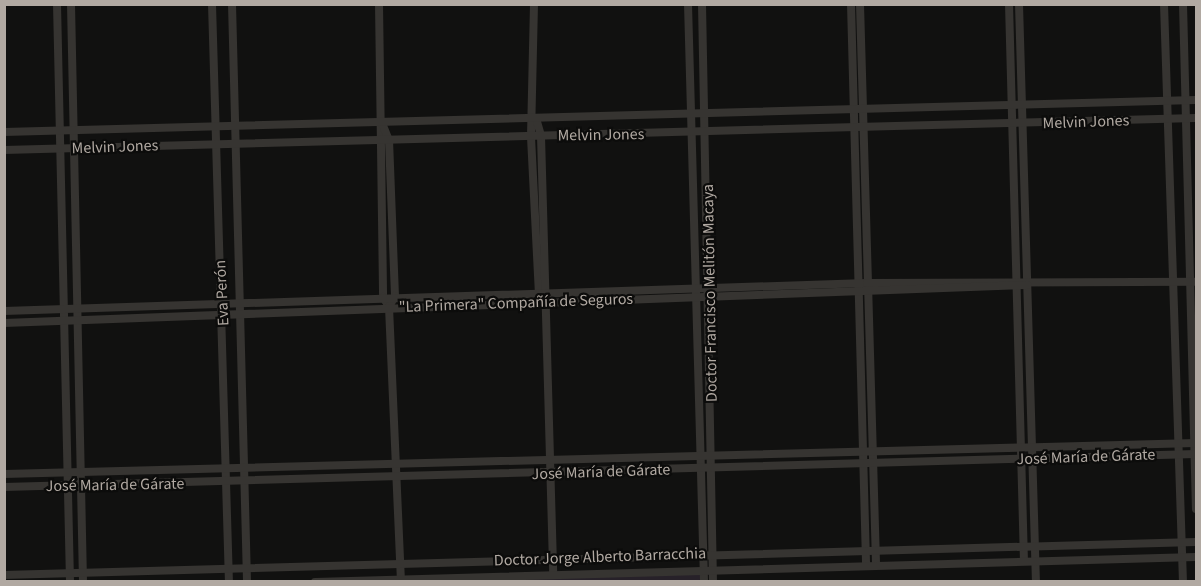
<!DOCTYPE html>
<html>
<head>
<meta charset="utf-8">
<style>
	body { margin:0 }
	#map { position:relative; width:1201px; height:586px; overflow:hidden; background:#111110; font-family:"Source Sans 3",sans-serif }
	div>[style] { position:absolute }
	.green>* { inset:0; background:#272129 }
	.minor>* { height:8px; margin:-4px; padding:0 4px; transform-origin:4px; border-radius:4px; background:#363431 }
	span { translate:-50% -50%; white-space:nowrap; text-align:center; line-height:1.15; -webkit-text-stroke:4.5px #0c0c0b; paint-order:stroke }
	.street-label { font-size:16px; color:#b1a9a2 }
	.frame { position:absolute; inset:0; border:6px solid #b1a9a2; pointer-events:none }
</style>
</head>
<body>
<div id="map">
	<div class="green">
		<div style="clip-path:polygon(700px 572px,700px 582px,404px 582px)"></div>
	</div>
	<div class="minor">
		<div style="left:57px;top:4px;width:578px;rotate:88.71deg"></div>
		<div style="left:71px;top:4px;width:578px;rotate:88.81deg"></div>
		<div style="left:212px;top:4px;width:578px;rotate:88.32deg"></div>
		<div style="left:232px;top:4px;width:578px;rotate:88.51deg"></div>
		<div style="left:379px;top:4px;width:293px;rotate:89.2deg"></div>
		<div style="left:383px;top:297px;width:12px;rotate:59deg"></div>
		<div style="left:389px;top:307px;width:271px;rotate:87.5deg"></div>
		<div style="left:534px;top:4px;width:133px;rotate:91.3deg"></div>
		<div style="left:531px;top:137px;width:159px;rotate:87.1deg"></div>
		<div style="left:688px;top:4px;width:578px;rotate:88.41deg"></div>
		<div style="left:702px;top:4px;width:578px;rotate:88.91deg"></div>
		<div style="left:851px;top:4px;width:559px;rotate:88.46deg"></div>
		<div style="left:860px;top:4px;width:558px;rotate:88.36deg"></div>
		<div style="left:1009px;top:4px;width:557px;rotate:88.46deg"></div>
		<div style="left:1019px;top:4px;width:578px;rotate:88.32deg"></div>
		<div style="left:1164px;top:4px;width:578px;rotate:88.12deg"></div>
		<div style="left:1183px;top:4px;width:505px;rotate:88.53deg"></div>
		<div style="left:536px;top:118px;width:19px;rotate:74deg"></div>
		<div style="left:541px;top:136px;width:438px;rotate:88.4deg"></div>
		<div style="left:382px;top:123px;width:18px;rotate:68deg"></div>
		<div style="left:389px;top:140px;width:156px;rotate:87.8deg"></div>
		<div style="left:395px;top:296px;width:13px;rotate:119deg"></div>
		<div style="left:4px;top:132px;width:1192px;rotate:-1.54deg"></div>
		<div style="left:4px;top:150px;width:1192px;rotate:-1.54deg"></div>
		<div style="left:4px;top:311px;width:863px;rotate:-1.86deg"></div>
		<div style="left:867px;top:283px;width:329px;rotate:-0.2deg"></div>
		<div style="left:4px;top:323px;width:1024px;rotate:-2.13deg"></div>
		<div style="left:4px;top:474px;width:1192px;rotate:-1.49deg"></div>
		<div style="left:4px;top:487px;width:1192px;rotate:-1.59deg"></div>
		<div style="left:4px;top:575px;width:1192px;rotate:-1.59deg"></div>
		<div style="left:315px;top:582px;width:881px;rotate:-1.63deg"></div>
	</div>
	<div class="street-label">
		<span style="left:1086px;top:122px;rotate:-2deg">Melvin Jones</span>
		<span style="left:601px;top:135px;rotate:-1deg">Melvin Jones</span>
		<span style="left:115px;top:147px;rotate:-2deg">Melvin Jones</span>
		<span style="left:222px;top:293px;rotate:-93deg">Eva Perón</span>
		<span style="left:710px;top:293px;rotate:-91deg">Doctor Francisco Melitón Macaya</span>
		<span style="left:516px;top:303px;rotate:-2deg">"La Primera" Compañía de Seguros</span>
		<span style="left:1086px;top:457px;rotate:-2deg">José María de Gárate</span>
		<span style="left:601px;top:472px;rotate:-2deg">José María de Gárate</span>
		<span style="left:115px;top:485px;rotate:-1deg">José María de Gárate</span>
		<span style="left:600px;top:557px;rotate:-2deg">Doctor Jorge Alberto Barracchia</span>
	</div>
	<div class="frame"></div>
</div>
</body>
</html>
